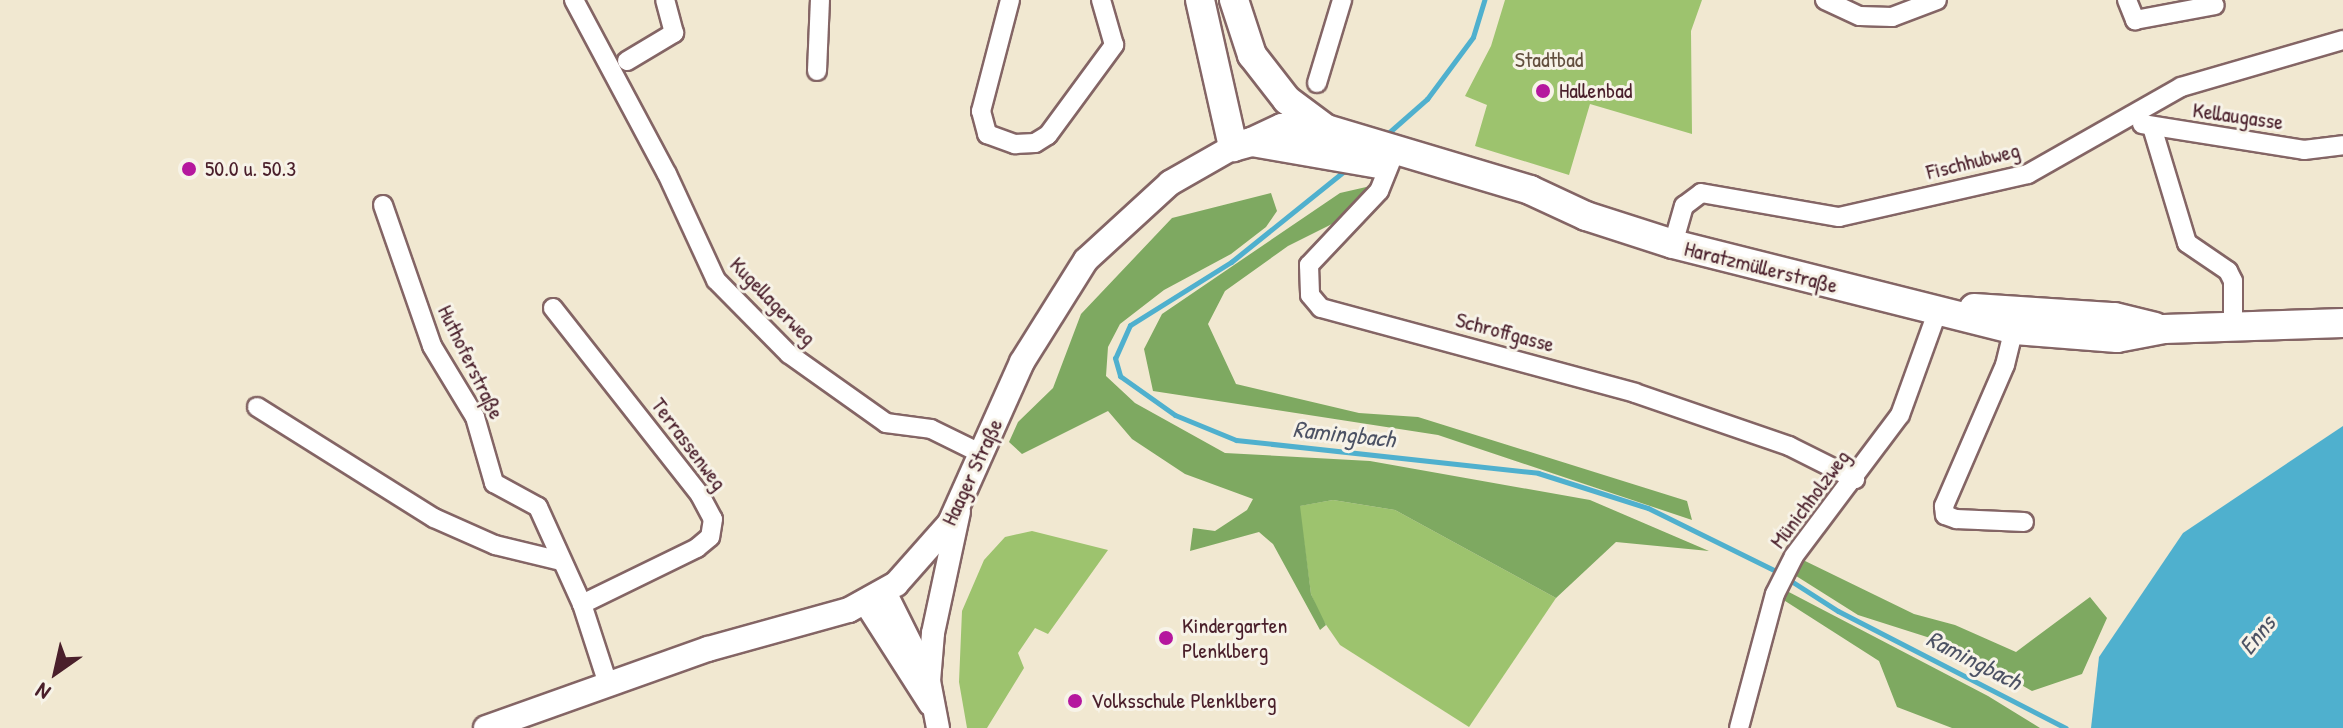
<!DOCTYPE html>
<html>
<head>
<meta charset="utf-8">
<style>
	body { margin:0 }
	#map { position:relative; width:2343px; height:728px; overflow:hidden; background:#f1e8d1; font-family:"Patrick Hand",sans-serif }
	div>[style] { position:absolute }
	.green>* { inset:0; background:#9dc36e }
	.forest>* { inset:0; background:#7ea961 }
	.water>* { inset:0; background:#4fb0ce }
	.stream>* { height:5px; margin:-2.5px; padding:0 2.5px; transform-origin:2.5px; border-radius:2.5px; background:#4fb0ce }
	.roads { filter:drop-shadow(2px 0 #846565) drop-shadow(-2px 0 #846565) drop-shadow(0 2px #846565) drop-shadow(0 -2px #846565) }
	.minor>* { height:18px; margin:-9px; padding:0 9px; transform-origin:9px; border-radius:9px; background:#fff }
	.tertiary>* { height:22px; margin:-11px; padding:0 11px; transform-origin:11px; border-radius:11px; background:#fff }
	.secondary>* { height:24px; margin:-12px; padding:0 12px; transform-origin:12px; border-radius:12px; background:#fff }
	.primary>* { height:28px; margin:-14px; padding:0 14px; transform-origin:14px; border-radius:14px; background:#fff }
	.dots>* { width:22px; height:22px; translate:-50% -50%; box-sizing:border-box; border:4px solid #f7f3e8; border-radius:50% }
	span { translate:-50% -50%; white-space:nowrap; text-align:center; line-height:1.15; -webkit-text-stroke:6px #f7f3e8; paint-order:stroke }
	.park-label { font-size:22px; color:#63503f }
	.poi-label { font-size:22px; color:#4a1f2b }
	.left { translate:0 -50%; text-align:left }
	.street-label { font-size:22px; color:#4a1f2b }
	.water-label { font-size:24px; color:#4c5264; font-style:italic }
	.north { position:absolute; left:16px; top:632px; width:80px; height:80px; -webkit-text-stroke:6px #f7f3e8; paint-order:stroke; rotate:214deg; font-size:22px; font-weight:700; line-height:32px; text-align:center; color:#4a1f2b }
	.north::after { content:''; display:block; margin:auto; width:28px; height:36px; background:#4a1f2b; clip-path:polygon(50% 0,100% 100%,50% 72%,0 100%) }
</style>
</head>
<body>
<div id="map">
	<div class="green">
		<div style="clip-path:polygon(1505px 0,1702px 0,1691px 31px,1692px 134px,1590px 104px,1569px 175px,1475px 146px,1487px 105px,1465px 96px,1491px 46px)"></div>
		<div style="clip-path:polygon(1333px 500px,1395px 510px,1556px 598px,1469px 727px,1340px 645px,1320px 616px,1311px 594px,1299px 506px)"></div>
		<div style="clip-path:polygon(1032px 531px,1108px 550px,1048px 634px,1035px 628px,1018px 653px,1024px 668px,987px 728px,967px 728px,959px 682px,962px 611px,984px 560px,1005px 537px)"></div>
	</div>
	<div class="forest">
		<div style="clip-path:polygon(1375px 185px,1344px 218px,1288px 246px,1225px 291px,1208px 324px,1236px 384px,1359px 413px,1418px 417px,1687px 501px,1692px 520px,1438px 435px,1153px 391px,1144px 349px,1162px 314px,1340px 193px)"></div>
		<div style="clip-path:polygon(1271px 193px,1277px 211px,1266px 227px,1231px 254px,1164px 290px,1120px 324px,1108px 347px,1106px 376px,1135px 403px,1225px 453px,1370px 461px,1590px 500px,1709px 551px,1616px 542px,1556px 598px,1395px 510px,1333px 500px,1300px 506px,1311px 594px,1326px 625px,1320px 630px,1273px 544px,1259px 532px,1190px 551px,1193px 528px,1215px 531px,1247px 510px,1253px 499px,1185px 474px,1132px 439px,1108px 411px,1022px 454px,1009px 442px,1018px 422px,1053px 388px,1081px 314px,1172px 218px)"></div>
		<div style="clip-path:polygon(1801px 559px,1914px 614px,1955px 625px,2016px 652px,2090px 597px,2107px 618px,2082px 674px,2032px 691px,1949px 644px,1858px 615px,1793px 574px)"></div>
		<div style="clip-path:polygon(1785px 590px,1988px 696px,2040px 728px,1952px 728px,1897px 707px,1879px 661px,1782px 599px)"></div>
	</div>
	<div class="water">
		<div style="clip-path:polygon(2343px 426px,2343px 728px,2091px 728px,2099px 657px,2183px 533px)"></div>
	</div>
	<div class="stream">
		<div style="left:1386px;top:135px;width:55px;rotate:-41.3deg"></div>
		<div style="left:1427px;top:99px;width:77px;rotate:-53.4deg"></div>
		<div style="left:1473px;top:37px;width:39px;rotate:-73deg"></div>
		<div style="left:1348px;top:168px;width:150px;rotate:141.2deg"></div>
		<div style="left:1231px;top:262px;width:119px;rotate:148deg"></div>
		<div style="left:1130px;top:325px;width:36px;rotate:114deg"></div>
		<div style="left:1115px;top:358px;width:19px;rotate:74deg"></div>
		<div style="left:1120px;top:376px;width:67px;rotate:35.3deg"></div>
		<div style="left:1175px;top:415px;width:66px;rotate:22.3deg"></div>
		<div style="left:1236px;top:440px;width:304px;rotate:6.2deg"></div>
		<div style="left:1538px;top:473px;width:115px;rotate:17.7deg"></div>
		<div style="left:1648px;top:508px;width:147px;rotate:26.2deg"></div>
		<div style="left:1788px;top:579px;width:59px;rotate:32.6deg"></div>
		<div style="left:1838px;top:611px;width:256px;rotate:27.2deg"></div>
	</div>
	<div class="roads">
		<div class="minor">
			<div style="left:574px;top:0;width:197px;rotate:61.9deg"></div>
			<div style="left:667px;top:174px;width:117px;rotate:65.2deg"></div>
			<div style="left:716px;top:280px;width:104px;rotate:45.4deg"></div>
			<div style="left:789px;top:354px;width:119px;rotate:35.4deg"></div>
			<div style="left:886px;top:423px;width:45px;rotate:7.6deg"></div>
			<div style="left:931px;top:429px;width:57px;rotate:26.1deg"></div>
			<div style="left:1010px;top:0;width:115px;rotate:104.6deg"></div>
			<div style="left:981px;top:111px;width:24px;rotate:75deg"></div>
			<div style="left:987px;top:134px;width:30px;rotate:20deg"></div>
			<div style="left:1015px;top:144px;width:20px;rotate:-3deg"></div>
			<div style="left:1035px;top:143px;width:15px;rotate:-32deg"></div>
			<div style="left:1048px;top:135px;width:112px;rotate:-53.7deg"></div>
			<div style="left:1114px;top:45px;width:47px;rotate:-106.1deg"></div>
			<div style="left:1825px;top:0;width:38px;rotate:25deg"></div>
			<div style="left:1860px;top:16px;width:32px;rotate:2deg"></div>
			<div style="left:1892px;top:17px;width:48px;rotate:-20.7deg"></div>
			<div style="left:2127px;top:0;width:22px;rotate:68deg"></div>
			<div style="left:2135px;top:20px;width:81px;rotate:-10.6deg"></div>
			<div style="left:627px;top:61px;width:55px;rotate:-30.8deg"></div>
			<div style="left:674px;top:33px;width:34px;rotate:-105deg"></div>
			<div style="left:817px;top:71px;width:71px;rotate:-87.6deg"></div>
			<div style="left:1317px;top:83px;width:87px;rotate:-73.2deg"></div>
			<div style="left:2142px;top:124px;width:164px;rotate:9.1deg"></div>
			<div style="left:2304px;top:150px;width:39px;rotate:-7deg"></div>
			<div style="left:2152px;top:127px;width:121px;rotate:73.2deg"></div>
			<div style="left:2187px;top:243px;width:50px;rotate:34.3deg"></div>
			<div style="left:2228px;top:271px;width:11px;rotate:63deg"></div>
			<div style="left:2233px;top:281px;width:47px;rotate:90deg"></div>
			<div style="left:1394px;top:154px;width:40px;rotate:112deg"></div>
			<div style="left:1379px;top:191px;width:102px;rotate:133.4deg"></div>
			<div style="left:1309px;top:265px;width:30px;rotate:88deg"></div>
			<div style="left:1310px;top:295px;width:17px;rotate:50deg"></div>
			<div style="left:1321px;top:308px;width:325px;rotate:15.1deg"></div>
			<div style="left:1635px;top:393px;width:163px;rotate:19deg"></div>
			<div style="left:1789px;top:446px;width:74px;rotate:26.6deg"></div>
			<div style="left:383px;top:205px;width:149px;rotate:70.8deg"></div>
			<div style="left:432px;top:346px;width:83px;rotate:58.8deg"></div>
			<div style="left:475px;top:417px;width:69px;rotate:73.9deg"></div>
			<div style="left:494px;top:483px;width:50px;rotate:28.6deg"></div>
			<div style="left:538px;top:507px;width:107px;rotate:65.6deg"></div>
			<div style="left:582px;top:604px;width:84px;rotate:72deg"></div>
			<div style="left:1673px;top:244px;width:40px;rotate:-74deg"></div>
			<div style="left:1684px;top:206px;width:21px;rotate:-37deg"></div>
			<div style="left:1701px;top:193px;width:140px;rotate:9.9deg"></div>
			<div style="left:1839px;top:217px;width:194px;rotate:-12.8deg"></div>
			<div style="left:2028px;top:174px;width:176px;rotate:-29.6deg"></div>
			<div style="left:2181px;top:87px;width:169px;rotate:-16.2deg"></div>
			<div style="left:553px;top:308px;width:238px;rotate:51.8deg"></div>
			<div style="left:700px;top:495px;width:27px;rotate:62deg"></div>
			<div style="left:713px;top:519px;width:18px;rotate:99deg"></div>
			<div style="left:710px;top:537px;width:17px;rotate:140deg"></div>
			<div style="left:697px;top:548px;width:128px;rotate:154deg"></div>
			<div style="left:2016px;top:320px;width:46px;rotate:103.7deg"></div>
			<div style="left:2005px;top:365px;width:154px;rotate:113.4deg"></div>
			<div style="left:1944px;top:506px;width:9px;rotate:84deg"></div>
			<div style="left:1945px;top:515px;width:12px;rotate:20deg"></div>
			<div style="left:1956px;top:519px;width:68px;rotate:2.5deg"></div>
			<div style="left:257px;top:407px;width:209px;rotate:32.1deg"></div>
			<div style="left:434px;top:518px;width:67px;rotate:23.9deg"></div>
			<div style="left:495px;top:545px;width:68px;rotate:13.6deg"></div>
			<div style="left:1739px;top:728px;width:139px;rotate:-75deg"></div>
			<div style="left:1775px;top:594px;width:42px;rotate:-63.4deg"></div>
			<div style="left:1794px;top:556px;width:176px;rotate:-53.1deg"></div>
			<div style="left:1900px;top:415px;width:115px;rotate:-70.1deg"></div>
		</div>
		<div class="tertiary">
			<div style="left:885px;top:592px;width:94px;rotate:63.4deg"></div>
			<div style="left:866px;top:604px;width:119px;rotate:57.4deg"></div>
			<div style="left:938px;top:728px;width:48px;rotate:-100.8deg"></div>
			<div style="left:929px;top:681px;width:48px;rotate:-85.2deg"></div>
			<div style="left:933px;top:633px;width:124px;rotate:-77.9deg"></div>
		</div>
		<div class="secondary">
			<div style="left:486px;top:728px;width:236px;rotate:-19.6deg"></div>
			<div style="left:708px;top:649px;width:146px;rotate:-15.5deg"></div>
			<div style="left:849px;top:610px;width:54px;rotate:-29deg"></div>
			<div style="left:896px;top:584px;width:81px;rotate:-48.5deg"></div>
			<div style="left:950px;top:523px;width:176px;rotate:-65.9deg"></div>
			<div style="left:1022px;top:362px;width:120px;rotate:-57.9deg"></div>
			<div style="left:1086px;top:260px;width:114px;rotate:-42.5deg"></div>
			<div style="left:1170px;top:183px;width:73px;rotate:-29.7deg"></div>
		</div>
		<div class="primary">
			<div style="left:1200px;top:0;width:151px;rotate:77.3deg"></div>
			<div style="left:1233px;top:147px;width:20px;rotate:-15deg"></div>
			<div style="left:1252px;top:142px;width:130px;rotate:9.8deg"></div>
			<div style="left:1234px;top:0;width:58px;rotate:71.9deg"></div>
			<div style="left:1252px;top:55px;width:57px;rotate:52.1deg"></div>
			<div style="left:1287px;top:100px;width:49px;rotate:36.6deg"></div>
			<div style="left:1252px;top:142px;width:33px;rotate:-25deg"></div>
			<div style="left:1282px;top:128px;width:44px;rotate:1.3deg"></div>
			<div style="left:1326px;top:129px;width:213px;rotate:16.6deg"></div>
			<div style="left:1530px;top:190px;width:62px;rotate:24.9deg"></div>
			<div style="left:1586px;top:216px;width:91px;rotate:17.8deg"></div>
			<div style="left:1673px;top:244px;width:353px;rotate:14.1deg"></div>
			<div style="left:2015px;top:330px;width:102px;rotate:4.5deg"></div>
			<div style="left:2117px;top:338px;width:48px;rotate:-10.8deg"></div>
			<div style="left:2164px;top:329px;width:179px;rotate:-1.9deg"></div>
			<div style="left:1974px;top:308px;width:141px;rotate:3.7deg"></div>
			<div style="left:2115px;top:317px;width:41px;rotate:14deg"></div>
		</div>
	</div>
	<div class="dots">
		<div style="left:1543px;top:91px;background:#b5179e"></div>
		<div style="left:189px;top:169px;background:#b5179e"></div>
		<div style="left:1166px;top:638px;background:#b5179e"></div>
		<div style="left:1075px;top:701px;background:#b5179e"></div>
	</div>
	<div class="park-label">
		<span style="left:1549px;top:60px">Stadtbad</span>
	</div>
	<div class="poi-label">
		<span class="left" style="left:1559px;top:91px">Hallenbad</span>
		<span class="left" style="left:205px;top:169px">50.0 u. 50.3</span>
		<span class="left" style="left:1182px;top:638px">Kindergarten<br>Plenklberg</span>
		<span class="left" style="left:1091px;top:701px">Volksschule Plenklberg</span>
	</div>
	<div class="street-label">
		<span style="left:2238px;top:116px;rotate:8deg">Kellaugasse</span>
		<span style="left:1973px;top:161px;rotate:-14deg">Fischhubweg</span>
		<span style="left:1761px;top:267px;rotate:14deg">Haratzmüllerstraße</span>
		<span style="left:773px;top:301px;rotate:46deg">Kugellagerweg</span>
		<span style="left:1505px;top:332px;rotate:15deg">Schroffgasse</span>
		<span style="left:471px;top:362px;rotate:64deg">Huthoferstraße</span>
		<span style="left:689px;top:444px;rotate:53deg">Terrassenweg</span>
		<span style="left:972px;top:472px;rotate:-65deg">Haager Straße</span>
		<span style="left:1810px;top:499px;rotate:-53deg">Münichholzweg</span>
	</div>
	<div class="water-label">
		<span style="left:1344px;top:434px;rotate:6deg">Ramingbach</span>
		<span style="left:2257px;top:635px;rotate:-51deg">Enns</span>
		<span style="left:1974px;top:660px;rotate:27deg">Ramingbach</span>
	</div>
	<div class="north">N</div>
</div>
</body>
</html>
